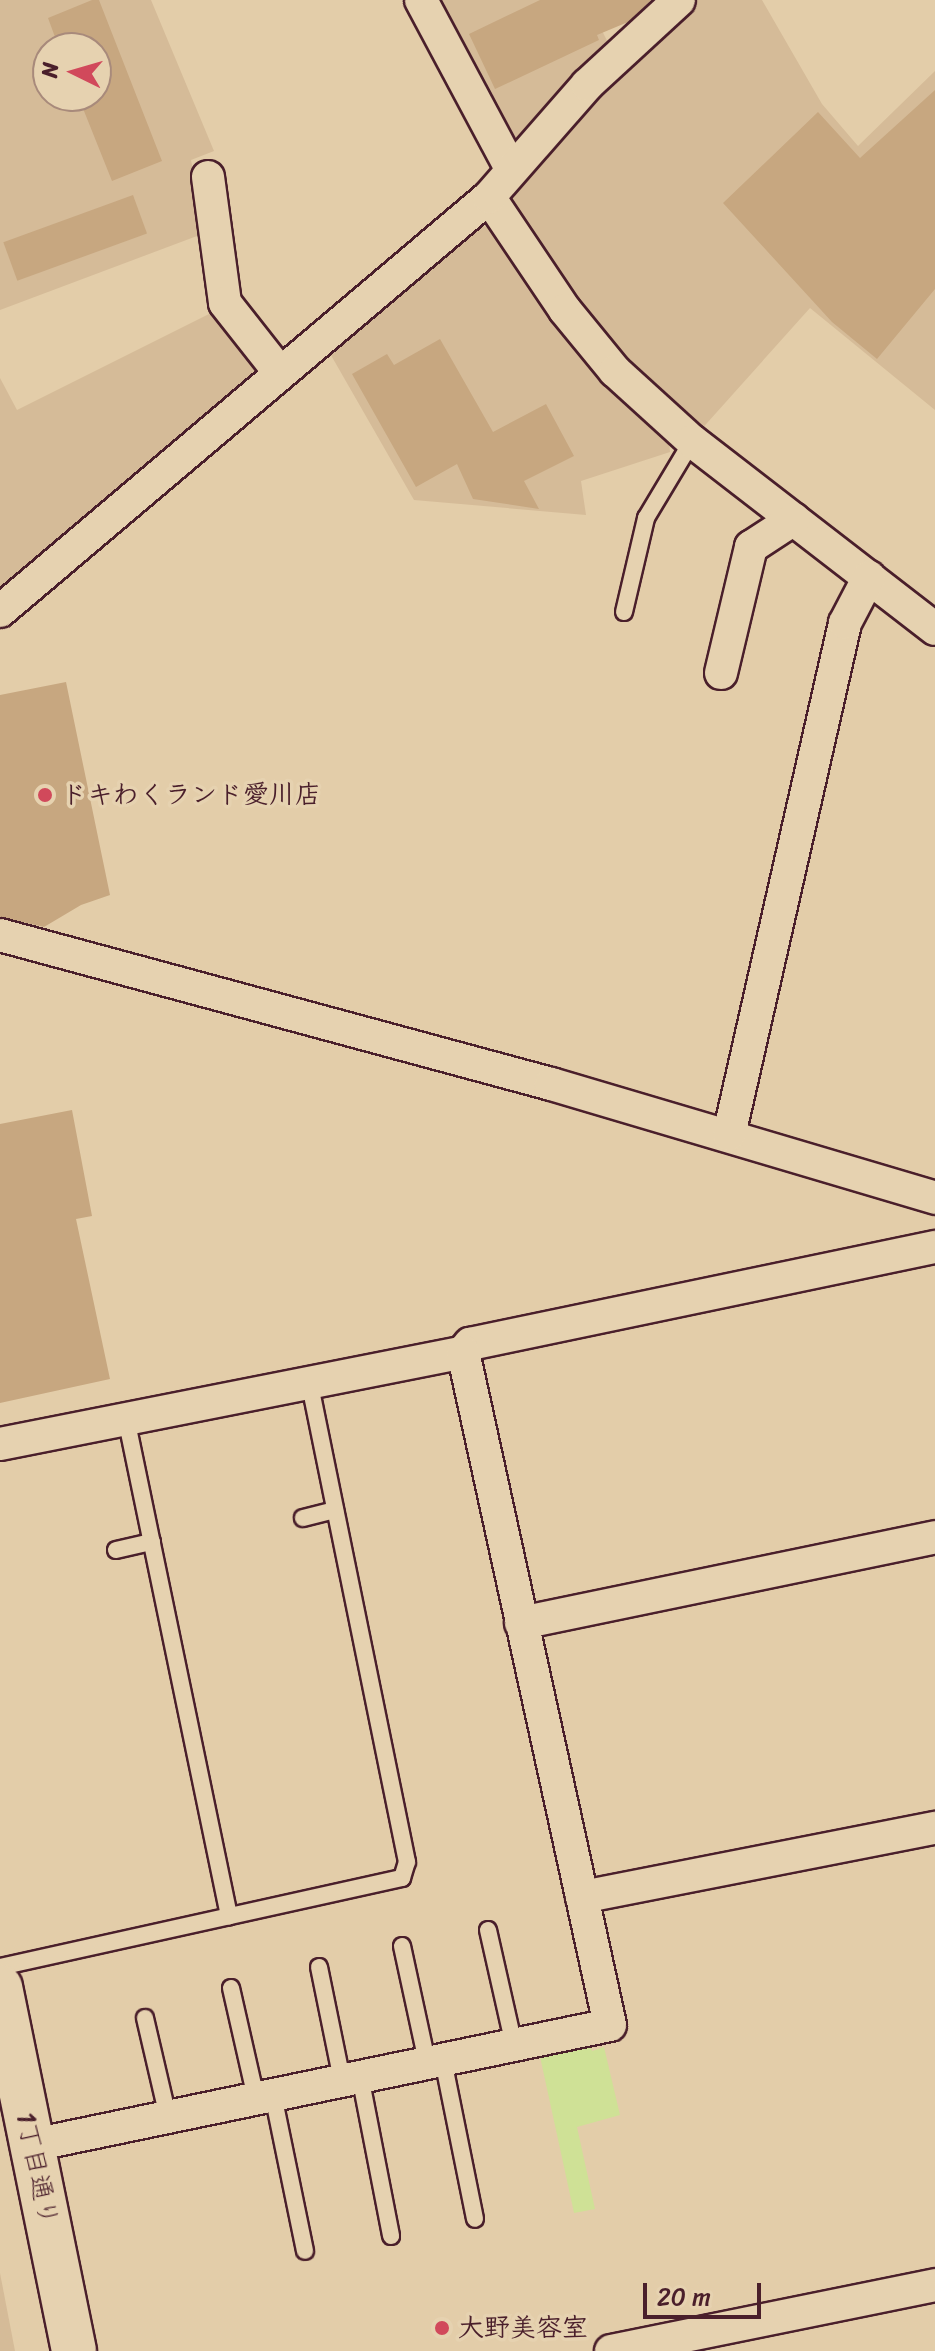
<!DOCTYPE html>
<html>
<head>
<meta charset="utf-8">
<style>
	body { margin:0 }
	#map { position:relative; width:935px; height:2351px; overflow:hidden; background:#e3cda9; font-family:Sriracha,"Klee One",sans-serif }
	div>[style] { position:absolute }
	.built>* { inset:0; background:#d5bb98 }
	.green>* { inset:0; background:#cfe196 }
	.building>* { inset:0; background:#c7a780; transform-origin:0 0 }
	.roads { filter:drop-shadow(2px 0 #4a1f2b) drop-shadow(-2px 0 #4a1f2b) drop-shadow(0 2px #4a1f2b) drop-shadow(0 -2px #4a1f2b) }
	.lane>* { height:16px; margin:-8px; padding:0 8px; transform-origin:8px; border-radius:8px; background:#e6d2b0 }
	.street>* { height:32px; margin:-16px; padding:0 16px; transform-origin:16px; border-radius:16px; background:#e6d2b0 }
	.secondary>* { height:44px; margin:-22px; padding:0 22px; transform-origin:22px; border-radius:22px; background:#e6d2b0 }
	.dots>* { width:22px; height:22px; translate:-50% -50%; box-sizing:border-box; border:4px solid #e6d2b0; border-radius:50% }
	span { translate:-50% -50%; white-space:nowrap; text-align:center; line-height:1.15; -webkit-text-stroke:7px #e6d2b0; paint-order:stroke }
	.poi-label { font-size:26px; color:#4a1f2b; font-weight:700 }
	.left { translate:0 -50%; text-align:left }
	.street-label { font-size:26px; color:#4a1f2b }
	.north { position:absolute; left:32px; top:32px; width:80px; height:80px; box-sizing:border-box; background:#e6d2b0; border:2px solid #a88a7b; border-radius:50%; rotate:275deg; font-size:22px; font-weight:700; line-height:32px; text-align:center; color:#4a1f2b }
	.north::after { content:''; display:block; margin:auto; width:28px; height:36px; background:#d1495b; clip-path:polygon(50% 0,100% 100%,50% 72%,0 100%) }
	.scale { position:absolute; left:643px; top:2283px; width:118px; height:36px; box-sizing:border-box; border:4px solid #4a1f2b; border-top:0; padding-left:10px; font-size:24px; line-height:28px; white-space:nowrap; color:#4a1f2b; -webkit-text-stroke:6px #e6d2b0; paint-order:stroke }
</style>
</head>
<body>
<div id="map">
	<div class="built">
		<div style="clip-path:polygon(evenodd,0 0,151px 0,214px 151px,191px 160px,205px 233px,0 310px,0 0,48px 48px,96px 48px,96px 96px,48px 96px,48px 48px)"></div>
		<div style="clip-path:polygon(431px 0,587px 0,611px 49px,526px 138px,501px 136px)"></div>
		<div style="clip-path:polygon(698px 0,762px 0,822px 104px,858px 146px,935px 71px,935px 410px,810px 308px,699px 432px,615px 355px,509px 209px,514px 173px,598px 86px)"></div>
		<div style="clip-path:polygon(471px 224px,500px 229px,669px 441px,670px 452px,581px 481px,586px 515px,414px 500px,328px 350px)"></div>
		<div style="clip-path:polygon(217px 310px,261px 366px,260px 379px,0 595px,0 378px,17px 410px)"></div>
		<div style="clip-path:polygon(0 2273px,15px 2351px,0 2351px)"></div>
	</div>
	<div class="green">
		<div style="clip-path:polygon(589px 2040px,592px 2051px,604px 2047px,620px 2115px,577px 2127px,595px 2209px,574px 2213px,539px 2052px)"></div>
	</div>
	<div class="building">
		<div style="clip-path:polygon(92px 0,99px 0,162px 161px,112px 181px,78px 96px,96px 96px,96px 48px,59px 48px,48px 18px)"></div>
		<div style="clip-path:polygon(540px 0,651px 0,628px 22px,597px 35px,599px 40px,495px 89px,469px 34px)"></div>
		<div style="clip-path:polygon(935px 90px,935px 289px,877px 359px,832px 322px,723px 203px,818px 112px,860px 158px)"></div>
		<div style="left:133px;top:195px;width:41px;height:138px;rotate:70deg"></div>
		<div style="clip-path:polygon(440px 339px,493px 432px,546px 404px,574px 456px,524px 481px,539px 509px,473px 499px,457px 464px,416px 487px,352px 374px,387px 354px,394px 365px)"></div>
		<div style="clip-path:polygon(66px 682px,110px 895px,81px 905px,44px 927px,0 917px,0 695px)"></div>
		<div style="clip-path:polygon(72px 1110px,92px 1216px,76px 1219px,110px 1379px,0 1403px,0 1124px)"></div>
	</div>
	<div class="roads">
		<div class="lane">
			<div style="left:624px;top:612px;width:97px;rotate:-76.8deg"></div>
			<div style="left:646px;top:518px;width:90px;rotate:-59.1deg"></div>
			<div style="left:126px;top:1418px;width:509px;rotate:78.31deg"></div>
			<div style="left:303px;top:1518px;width:33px;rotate:-14deg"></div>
			<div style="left:116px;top:1550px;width:37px;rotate:-13deg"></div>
			<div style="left:488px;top:1930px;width:118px;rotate:77.3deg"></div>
			<div style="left:402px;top:1946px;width:119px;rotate:77.8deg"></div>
			<div style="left:0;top:1967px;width:412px;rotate:-12.5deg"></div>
			<div style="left:402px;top:1878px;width:17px;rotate:-73deg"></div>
			<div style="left:407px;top:1862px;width:490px;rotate:-101.5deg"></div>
			<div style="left:319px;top:1967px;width:115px;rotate:78.5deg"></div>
			<div style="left:231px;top:1988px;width:113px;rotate:77.2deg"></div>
			<div style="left:145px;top:2018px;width:102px;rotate:76.9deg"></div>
			<div style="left:443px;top:2060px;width:162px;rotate:78.6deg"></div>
			<div style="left:360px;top:2076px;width:163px;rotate:79deg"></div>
			<div style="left:273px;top:2095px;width:159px;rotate:78.4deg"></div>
		</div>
		<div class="street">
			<div style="left:421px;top:0;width:189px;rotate:61.9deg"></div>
			<div style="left:208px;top:177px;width:127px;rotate:82.3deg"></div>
			<div style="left:225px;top:303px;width:89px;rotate:51.8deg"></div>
			<div style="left:489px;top:197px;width:136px;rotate:56.1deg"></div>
			<div style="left:565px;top:310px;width:79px;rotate:50.7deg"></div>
			<div style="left:615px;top:371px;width:104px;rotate:42.3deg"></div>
			<div style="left:692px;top:441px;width:307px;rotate:37.7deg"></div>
			<div style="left:0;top:611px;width:641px;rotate:-40.25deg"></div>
			<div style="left:489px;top:197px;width:149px;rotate:-48.8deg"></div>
			<div style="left:587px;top:85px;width:125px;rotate:-42.7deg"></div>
			<div style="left:721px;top:673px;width:130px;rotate:-76.6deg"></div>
			<div style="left:751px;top:547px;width:51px;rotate:-33.1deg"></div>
			<div style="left:0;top:935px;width:571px;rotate:15.13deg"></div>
			<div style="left:551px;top:1084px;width:401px;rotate:16.5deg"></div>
			<div style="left:729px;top:1135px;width:525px;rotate:-77.23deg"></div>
			<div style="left:845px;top:623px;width:52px;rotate:-62.4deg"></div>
			<div style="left:0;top:1444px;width:472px;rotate:-11.2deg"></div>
			<div style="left:463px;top:1352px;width:11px;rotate:-49deg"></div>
			<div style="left:470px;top:1344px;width:475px;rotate:-11.8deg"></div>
			<div style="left:521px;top:1623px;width:423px;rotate:-11.7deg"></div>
			<div style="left:582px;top:1897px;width:360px;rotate:-11.1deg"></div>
			<div style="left:33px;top:2145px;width:589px;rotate:-11.75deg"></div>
			<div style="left:610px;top:2025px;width:689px;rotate:-102.32deg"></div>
			<div style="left:611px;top:2351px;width:331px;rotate:-11.5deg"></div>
		</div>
		<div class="secondary">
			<div style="left:0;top:1987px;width:371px;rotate:78.5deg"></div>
		</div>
	</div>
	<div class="dots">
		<div style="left:45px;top:795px;background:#d1495b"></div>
		<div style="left:442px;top:2328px;background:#d1495b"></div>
	</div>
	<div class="poi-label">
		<span class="left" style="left:61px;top:795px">ドキわくランド愛川店</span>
		<span class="left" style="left:458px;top:2328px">大野美容室</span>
	</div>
	<div class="street-label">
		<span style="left:37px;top:2169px;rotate:78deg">1丁目通り</span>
	</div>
	<div class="north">N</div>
	<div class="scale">20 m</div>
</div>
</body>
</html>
